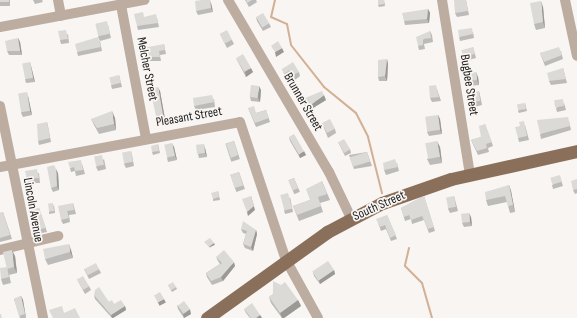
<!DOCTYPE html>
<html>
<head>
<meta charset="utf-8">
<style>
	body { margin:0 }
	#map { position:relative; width:577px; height:318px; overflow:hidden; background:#f8f5f3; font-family:"Sofia Sans Condensed",sans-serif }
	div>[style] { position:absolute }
	.stream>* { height:2px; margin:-1px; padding:0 1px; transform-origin:1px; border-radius:1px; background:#d2b094 }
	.minor>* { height:10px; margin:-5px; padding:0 5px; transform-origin:5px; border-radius:5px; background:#bcada0 }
	.major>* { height:13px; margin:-6.5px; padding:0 6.5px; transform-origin:6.5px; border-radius:6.5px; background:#8a705a }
	.wall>* { inset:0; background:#bdbbb9; transform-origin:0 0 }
	.shaded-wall>* { inset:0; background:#9a9996; transform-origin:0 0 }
	.building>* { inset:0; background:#dcdad7; transform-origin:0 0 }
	span { translate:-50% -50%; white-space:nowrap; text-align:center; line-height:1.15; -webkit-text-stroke:3.5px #f8f5f3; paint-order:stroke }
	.street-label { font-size:13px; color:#1d1c1b }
</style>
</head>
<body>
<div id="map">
	<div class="stream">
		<div style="left:275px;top:0;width:17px;rotate:103deg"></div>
		<div style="left:271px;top:17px;width:17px;rotate:24deg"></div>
		<div style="left:287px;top:24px;width:21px;rotate:79deg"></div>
		<div style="left:291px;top:45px;width:53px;rotate:51.8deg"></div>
		<div style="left:324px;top:87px;width:41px;rotate:39.1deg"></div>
		<div style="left:356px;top:113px;width:27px;rotate:63deg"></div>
		<div style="left:368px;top:137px;width:58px;rotate:76deg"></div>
		<div style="left:409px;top:248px;width:18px;rotate:103deg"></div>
		<div style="left:405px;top:266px;width:24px;rotate:45deg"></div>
		<div style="left:422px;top:283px;width:36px;rotate:74deg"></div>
	</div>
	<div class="minor">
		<div style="left:58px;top:0;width:16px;rotate:79deg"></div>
		<div style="left:228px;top:0;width:199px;rotate:59.6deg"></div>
		<div style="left:329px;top:172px;width:51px;rotate:64.4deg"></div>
		<div style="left:442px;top:0;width:176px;rotate:80.9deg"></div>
		<div style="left:565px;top:0;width:57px;rotate:77.9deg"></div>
		<div style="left:121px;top:5px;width:135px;rotate:79.4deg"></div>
		<div style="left:0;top:27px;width:147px;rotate:-10.6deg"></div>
		<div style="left:0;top:106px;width:216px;rotate:78.5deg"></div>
		<div style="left:0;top:167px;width:244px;rotate:-10.6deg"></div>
		<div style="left:240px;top:122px;width:145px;rotate:71.6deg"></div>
		<div style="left:286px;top:260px;width:66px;rotate:61.1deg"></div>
		<div style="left:0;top:250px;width:60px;rotate:-13.6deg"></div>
	</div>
	<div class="major">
		<div style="left:207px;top:318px;width:148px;rotate:-35.6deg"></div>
		<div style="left:327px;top:232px;width:62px;rotate:-27.8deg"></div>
		<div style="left:382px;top:203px;width:73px;rotate:-19.2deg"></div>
		<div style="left:451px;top:179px;width:129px;rotate:-12.5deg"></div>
	</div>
	<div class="wall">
		<div style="left:0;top:0;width:10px;height:6px"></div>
		<div style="clip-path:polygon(33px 0,42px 0,43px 2px,35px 4px)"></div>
		<div style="clip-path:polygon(245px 0,256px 0,257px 2px,249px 7px)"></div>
		<div style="clip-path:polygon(384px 0,385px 6px,379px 7px,378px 5px)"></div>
		<div style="clip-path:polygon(466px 0,469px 15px,457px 17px,455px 13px)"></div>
		<div style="clip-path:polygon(211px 3px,213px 12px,198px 15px,196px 11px)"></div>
		<div style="clip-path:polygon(543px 7px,545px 28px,536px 30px,534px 24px)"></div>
		<div style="clip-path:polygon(428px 9px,430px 13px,429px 23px,405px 25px,404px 21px)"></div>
		<div style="clip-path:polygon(256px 17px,269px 23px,271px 27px,263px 31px,257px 21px)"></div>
		<div style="clip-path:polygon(157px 18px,159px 27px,138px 30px,137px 26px)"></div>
		<div style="clip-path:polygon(108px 25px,111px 38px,100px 41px,98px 37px)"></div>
		<div style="clip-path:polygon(430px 31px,432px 35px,433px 42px,424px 44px,425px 49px,419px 50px,418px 46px)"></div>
		<div style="clip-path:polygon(473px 32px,474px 38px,460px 41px,459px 37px)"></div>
		<div style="clip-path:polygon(68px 34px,69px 43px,61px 44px,60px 40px)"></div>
		<div style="clip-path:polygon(220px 34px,232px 40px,234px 44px,227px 48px)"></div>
		<div style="clip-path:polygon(18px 38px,20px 42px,22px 55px,9px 55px,7px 51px)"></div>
		<div style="clip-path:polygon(100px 41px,102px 51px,78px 56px,77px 52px)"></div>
		<div style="clip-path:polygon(164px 44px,166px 54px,160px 55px,161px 61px,146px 61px,145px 57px)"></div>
		<div style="clip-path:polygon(473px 47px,476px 58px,465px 61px,463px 57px)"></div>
		<div style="clip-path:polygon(561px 51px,563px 59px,545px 66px,540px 53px)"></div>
		<div style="clip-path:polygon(236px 58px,253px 72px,246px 77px,238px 62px)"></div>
		<div style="clip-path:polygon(387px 59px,388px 64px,387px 81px,379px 81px,378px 77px)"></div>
		<div style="clip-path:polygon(30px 62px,35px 82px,26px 83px,25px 79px)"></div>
		<div style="clip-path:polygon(563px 68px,567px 83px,551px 85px,549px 81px)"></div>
		<div style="clip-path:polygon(282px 69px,299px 72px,300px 76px,295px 80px,292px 74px,286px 78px)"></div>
		<div style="clip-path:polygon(119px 75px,122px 87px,112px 89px,111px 85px)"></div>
		<div style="clip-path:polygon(478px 77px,479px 85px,468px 86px,467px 82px)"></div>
		<div style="clip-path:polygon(437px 89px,441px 101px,432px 102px,430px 98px)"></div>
		<div style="clip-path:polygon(261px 90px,260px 102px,251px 101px,250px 97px)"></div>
		<div style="clip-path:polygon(160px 91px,165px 119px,157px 120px,156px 116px)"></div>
		<div style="clip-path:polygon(479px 91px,480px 95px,482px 105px,474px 107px,473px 102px)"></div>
		<div style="clip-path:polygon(28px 96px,32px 115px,23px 117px,21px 113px)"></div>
		<div style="clip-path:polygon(214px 99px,215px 107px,196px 110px,194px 106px)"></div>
		<div style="clip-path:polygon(303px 99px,326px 100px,313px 108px,307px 109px,304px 104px)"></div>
		<div style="clip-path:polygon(525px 103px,527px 111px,519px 113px,518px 111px)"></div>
		<div style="clip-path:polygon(564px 103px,566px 110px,557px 112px,556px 108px)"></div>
		<div style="clip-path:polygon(248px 108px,256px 113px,266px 110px,270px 122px,256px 127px)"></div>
		<div style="clip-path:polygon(438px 115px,440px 119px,442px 134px,429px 136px,427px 132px)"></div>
		<div style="clip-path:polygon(115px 118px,116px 130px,99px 134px,94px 125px,91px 119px)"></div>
		<div style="clip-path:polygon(569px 121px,571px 130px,541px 139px,540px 134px)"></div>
		<div style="clip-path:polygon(47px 122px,48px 126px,51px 142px,39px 145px,38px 141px)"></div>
		<div style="clip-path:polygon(322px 123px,335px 129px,336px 133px,328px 138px)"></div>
		<div style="clip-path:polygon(485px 124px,493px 146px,488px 148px,489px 152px,478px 155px,471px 140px,481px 137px)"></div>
		<div style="clip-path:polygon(525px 125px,529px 140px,519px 142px,518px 138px)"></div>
		<div style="clip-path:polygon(289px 137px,306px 155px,300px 158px,290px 141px)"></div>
		<div style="left:234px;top:141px;width:19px;height:9px;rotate:72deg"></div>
		<div style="clip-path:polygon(338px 142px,350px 149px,351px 153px,345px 156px)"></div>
		<div style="clip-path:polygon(158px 144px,160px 153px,153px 155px,152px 152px)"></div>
		<div style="clip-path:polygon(174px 147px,177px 160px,168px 162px,167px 158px)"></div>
		<div style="clip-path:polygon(440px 147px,442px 163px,430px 165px,427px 159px)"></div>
		<div style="clip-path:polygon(205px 148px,207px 157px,199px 158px,198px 154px)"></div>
		<div style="clip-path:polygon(131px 151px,132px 155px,134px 166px,126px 168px,124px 164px)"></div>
		<div style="clip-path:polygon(367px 152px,372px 166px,354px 169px,349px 155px)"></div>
		<div style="clip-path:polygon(104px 159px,106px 169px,98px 171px,96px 167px)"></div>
		<div style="clip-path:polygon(397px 163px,399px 171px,386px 175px,384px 170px)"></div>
		<div style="clip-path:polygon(82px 164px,85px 174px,76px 176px,75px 171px,71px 172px,70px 168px)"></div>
		<div style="left:239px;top:172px;width:18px;height:9px;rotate:71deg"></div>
		<div style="clip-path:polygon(39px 173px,40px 183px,28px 183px,27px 179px)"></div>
		<div style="clip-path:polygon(58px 173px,59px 190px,53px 192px,51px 188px)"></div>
		<div style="left:294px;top:178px;width:15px;height:6px;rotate:67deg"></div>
		<div style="clip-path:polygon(577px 179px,577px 193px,575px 194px,573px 190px)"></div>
		<div style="clip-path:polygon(561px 180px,563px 186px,553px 189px,552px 185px)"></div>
		<div style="clip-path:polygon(322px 181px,330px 200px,320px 203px,323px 212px,299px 221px,293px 206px,310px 200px)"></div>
		<div style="clip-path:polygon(509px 185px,511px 191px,515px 212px,510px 213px,507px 202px,488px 206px,486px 200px)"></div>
		<div style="clip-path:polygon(218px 191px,220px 200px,213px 201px,213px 199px)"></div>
		<div style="clip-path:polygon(424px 196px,435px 231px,429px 233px,424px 220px,412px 224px,411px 219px,405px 221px,401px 208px)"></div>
		<div style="clip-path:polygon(454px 196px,458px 211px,450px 213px,448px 209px)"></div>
		<div style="clip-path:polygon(290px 197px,293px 212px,285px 214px,284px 210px)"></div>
		<div style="clip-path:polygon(73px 203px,76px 214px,69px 215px,70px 222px,63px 224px,61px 220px)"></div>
		<div style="clip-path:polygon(54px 205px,55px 213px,49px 214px,49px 212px)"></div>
		<div style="clip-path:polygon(39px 208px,47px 232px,37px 234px,36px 230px)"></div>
		<div style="clip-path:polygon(3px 212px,12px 239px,0 242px,0 213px)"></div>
		<div style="clip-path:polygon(387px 215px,397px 239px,391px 241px,386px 229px,381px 231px,378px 223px)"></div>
		<div style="clip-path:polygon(471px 217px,472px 226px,464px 227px,462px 223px)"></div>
		<div style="clip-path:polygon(241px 229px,256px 230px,257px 234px,253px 251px,245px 248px,243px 244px,246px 234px,243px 233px)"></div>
		<div style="clip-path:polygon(71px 250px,73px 258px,48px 265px,45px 259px)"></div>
		<div style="clip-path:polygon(15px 256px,17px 273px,9px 275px,9px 274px,11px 283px,3px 285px,1px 279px,7px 267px)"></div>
		<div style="clip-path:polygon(216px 257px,235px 266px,223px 281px,212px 285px,207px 277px,206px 273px,220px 264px,218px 261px)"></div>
		<div style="clip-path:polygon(84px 269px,99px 269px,101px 273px,89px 279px)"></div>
		<div style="clip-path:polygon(334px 270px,335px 274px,320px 284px,314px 276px,313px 272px)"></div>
		<div style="clip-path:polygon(77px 279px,89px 286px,91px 290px,85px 294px,79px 283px)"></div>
		<div style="clip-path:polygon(168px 285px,176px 287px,177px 289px,172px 292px)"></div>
		<div style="clip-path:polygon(273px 294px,298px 300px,301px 306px,284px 318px,282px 318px,271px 303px,269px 297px)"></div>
		<div style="clip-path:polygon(94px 295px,114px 304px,125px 306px,126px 310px,113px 318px,112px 318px,95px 299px)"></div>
		<div style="clip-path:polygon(21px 296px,23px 300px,26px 318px,20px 318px,14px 299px)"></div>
		<div style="clip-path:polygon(177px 305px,191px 314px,184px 318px,178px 309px)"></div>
		<div style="clip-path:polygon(244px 309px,260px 315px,262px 318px,250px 318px,246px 313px)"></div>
	</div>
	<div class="shaded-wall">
		<div style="clip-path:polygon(210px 0,211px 3px,213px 12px,211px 8px)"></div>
		<div style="clip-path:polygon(541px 1px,543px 7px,545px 28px,543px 22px)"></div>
		<div style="clip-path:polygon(428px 9px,430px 13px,429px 23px,427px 19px)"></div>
		<div style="clip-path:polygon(18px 38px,20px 42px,22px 55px,20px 51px)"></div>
		<div style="clip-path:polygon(282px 48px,284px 52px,276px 57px,275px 52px)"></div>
		<div style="clip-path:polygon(387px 59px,388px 64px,387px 81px,385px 76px)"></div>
		<div style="clip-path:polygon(30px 62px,35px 82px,33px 78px)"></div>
		<div style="clip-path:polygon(251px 68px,253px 72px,246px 77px,245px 72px)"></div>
		<div style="clip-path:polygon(476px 72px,478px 77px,479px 85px,477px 80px)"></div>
		<div style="clip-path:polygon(259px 86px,261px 90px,260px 102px,258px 98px)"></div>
		<div style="clip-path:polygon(158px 87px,160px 91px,165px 119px,163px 115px)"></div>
		<div style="clip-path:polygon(27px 92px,28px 96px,32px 115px,30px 111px)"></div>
		<div style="clip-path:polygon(324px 95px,326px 100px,313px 108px,312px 104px)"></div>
		<div style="clip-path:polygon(112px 111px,115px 118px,116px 130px,114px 124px)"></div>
		<div style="clip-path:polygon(438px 115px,440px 119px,442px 134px,440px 130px)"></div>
		<div style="clip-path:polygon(437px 141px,440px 147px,442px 163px,440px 157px)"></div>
		<div style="clip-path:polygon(172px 143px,174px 147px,177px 160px,175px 156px)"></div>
		<div style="clip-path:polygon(204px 144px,205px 148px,207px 157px,205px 153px)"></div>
		<div style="clip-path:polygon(304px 151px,306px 155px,300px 158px,299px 155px)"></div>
		<div style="clip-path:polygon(56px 169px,58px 173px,59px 190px,57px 186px)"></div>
		<div style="clip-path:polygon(509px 185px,511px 191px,515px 212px,513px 205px)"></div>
		<div style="clip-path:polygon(251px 196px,255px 210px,248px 216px,247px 212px)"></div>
		<div style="clip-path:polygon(469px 213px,471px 217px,472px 226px,470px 222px)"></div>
		<div style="clip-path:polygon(256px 230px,257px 234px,253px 251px,251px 247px)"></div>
		<div style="left:214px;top:243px;width:2px;height:6px;rotate:63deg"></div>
		<div style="clip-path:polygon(69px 244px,71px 250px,73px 258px,70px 252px)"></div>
		<div style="clip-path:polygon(12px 250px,15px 256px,17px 273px,14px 267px)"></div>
		<div style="clip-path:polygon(234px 262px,235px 266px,223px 281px,221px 277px)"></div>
		<div style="clip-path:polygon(334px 270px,335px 274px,320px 284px,319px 280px)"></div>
		<div style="clip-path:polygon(21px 296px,23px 300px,26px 318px,25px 314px)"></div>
		<div style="left:164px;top:299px;width:4px;height:7px;rotate:63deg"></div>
		<div style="clip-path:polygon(298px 300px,301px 306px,284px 318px,282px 318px,280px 313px)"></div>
		<div style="clip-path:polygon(125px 306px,126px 310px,113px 318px,112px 318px,111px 315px)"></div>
		<div style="clip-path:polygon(190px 309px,191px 314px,184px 318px,183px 314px)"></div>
		<div style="clip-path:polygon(260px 315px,262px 318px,256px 318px)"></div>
	</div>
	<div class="building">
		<div style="left:0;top:0;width:9px;height:2px"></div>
		<div style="clip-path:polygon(202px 0,210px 0,211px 8px,196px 11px,195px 1px)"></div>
		<div style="clip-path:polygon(246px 0,252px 0,247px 3px)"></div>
		<div style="clip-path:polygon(378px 0,384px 0,384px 4px,378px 5px)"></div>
		<div style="clip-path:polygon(454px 0,466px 0,468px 11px,455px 13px)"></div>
		<div style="clip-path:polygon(541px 1px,543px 22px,534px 24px,530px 3px)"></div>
		<div style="clip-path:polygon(428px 9px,427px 19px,404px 21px,402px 13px)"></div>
		<div style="clip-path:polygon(143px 12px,144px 17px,156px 14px,158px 23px,137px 26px,134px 14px)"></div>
		<div style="left:263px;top:13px;width:12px;height:8px;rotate:59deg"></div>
		<div style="left:107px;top:21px;width:13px;height:12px;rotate:77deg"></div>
		<div style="clip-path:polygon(472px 28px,473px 34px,459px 37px,458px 30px)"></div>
		<div style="clip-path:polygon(66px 30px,68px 39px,60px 40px,58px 31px)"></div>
		<div style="left:227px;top:30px;width:11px;height:8px;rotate:63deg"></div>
		<div style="clip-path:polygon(430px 31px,431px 38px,423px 39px,423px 45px,418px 46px,416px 37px)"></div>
		<div style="clip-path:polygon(98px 37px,101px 47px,77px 52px,75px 44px)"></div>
		<div style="clip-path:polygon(18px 38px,20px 51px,7px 51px,5px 41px)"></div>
		<div style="clip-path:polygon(278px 41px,282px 48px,275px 52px,271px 46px)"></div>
		<div style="clip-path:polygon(164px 44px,165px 50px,159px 51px,160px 57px,145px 57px,143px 48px)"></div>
		<div style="left:473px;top:47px;width:7px;height:12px;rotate:74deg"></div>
		<div style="clip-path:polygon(559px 47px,562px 55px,544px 62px,540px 53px)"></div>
		<div style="left:243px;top:54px;width:16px;height:8px;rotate:60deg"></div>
		<div style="clip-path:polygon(387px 59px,385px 76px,378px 77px,378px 60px)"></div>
		<div style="left:30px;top:62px;width:16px;height:8px;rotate:79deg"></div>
		<div style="clip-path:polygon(293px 62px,299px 72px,293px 75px,290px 70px,284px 74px,282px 69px)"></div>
		<div style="clip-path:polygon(563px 68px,566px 79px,549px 81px,547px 73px)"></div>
		<div style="left:476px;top:72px;width:8px;height:10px;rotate:83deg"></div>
		<div style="left:119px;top:75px;width:8px;height:10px;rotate:76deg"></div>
		<div style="left:251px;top:85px;width:8px;height:12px;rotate:7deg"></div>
		<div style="clip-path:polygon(436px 85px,439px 97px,430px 98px,429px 86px)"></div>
		<div style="clip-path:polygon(158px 87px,163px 115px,156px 116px,150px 89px)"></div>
		<div style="clip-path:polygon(322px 91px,324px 95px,312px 104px,306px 104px,303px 99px)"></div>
		<div style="left:479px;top:91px;width:10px;height:8px;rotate:84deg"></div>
		<div style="left:27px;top:92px;width:19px;height:9px;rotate:81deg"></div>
		<div style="clip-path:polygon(212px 95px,214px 102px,194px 106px,193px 98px)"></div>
		<div style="left:563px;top:99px;width:7px;height:9px;rotate:82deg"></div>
		<div style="left:525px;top:103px;width:6px;height:8px;rotate:81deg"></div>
		<div style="clip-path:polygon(254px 106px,256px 113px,266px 110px,269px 118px,255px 123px,248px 108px)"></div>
		<div style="clip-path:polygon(112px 111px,114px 124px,97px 128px,91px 119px)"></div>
		<div style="left:438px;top:115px;width:15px;height:13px;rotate:82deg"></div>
		<div style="clip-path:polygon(568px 117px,570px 126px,540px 134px,537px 120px)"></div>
		<div style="left:330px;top:119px;width:11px;height:9px;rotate:63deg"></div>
		<div style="clip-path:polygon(524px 121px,527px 136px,518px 138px,515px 127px,520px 126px,519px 122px)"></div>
		<div style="clip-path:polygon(47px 122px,50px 138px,38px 141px,37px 124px)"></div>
		<div style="clip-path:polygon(485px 124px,492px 142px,486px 144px,487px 148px,477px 151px,471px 140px,481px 137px,479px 126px)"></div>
		<div style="left:294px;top:134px;width:20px;height:6px;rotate:60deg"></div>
		<div style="left:344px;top:139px;width:12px;height:7px;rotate:59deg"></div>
		<div style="clip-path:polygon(234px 141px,238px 155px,231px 158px,226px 144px)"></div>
		<div style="left:437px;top:141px;width:16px;height:12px;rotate:79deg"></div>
		<div style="left:172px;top:143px;width:13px;height:8px;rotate:77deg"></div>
		<div style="clip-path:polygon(158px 144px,159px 151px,152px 152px,151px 146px)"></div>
		<div style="left:204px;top:144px;width:9px;height:8px;rotate:84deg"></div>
		<div style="left:131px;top:151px;width:11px;height:9px;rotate:80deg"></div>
		<div style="left:367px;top:152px;width:10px;height:18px;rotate:73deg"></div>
		<div style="left:102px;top:155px;width:10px;height:8px;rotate:79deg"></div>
		<div style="clip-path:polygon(395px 159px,398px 167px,384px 170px,383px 163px)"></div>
		<div style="clip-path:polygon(81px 160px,83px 170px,75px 171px,74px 167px,70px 168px,68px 162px)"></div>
		<div style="clip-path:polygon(54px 165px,56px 169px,57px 186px,51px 188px,47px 167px)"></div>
		<div style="clip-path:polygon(37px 169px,39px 178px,27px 179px,25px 171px)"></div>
		<div style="left:239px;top:172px;width:14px;height:9px;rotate:73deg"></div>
		<div style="left:560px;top:175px;width:7px;height:10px;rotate:74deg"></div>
		<div style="left:294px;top:178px;width:11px;height:6px;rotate:68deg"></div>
		<div style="clip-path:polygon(577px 179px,577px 189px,573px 190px,571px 181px)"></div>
		<div style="clip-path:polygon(322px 181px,327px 194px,318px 197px,321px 206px,297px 215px,293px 206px,310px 200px,306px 189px)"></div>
		<div style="clip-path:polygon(509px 185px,513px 205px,508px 206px,505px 196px,486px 200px,485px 192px)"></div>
		<div style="clip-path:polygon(218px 191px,219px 197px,213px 199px,211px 193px)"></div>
		<div style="left:288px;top:193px;width:16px;height:8px;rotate:75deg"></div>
		<div style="clip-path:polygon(251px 196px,254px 206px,247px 212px,242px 199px)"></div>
		<div style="clip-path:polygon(424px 196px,434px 227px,428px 229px,422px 216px,411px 220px,409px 215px,404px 217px,401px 208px)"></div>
		<div style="left:454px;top:196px;width:11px;height:8px;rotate:80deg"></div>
		<div style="left:53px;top:203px;width:8px;height:5px;rotate:83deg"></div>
		<div style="clip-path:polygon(73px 203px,74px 210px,67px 211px,69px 218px,61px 220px,58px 206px)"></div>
		<div style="clip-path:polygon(39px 208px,46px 228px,36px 230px,31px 209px)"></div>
		<div style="clip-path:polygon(3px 212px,10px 235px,0 238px,0 213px)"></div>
		<div style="left:469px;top:213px;width:9px;height:8px;rotate:84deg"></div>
		<div style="clip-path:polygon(387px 215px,396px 235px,390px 238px,385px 225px,380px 227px,376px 219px)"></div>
		<div style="clip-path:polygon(243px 221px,256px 230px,251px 247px,243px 244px,247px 231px,241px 229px)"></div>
		<div style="clip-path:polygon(210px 238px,214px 243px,209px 247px,204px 242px)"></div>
		<div style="clip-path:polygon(69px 244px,70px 252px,45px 259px,43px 249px)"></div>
		<div style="clip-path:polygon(12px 250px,14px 267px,7px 269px,3px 252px)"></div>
		<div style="clip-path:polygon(224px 250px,234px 262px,221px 277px,211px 281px,206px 273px,222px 263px,216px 257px)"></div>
		<div style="left:328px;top:261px;width:11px;height:19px;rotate:56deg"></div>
		<div style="left:96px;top:263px;width:7px;height:13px;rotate:63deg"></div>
		<div style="clip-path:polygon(7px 267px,9px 277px,1px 279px,0 268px)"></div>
		<div style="left:83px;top:276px;width:12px;height:7px;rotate:59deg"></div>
		<div style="clip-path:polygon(273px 281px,281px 285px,285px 282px,298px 300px,280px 313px,269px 297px,273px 294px)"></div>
		<div style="left:173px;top:282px;width:6px;height:6px;rotate:59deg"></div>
		<div style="clip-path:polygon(99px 287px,109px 302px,112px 300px,114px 304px,121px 300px,125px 306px,111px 315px,94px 295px,95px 290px)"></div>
		<div style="left:160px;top:292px;width:8px;height:7px;rotate:60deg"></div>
		<div style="clip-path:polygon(21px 296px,25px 314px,19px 316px,14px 299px)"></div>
		<div style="left:184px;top:301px;width:10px;height:8px;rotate:53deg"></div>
		<div style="clip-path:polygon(252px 303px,260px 315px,256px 318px,251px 318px,244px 309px)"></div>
		<div style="clip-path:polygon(62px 306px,64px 313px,75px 308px,80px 318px,53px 318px,49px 310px)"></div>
		<div style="clip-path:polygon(0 314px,1px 314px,2px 318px,0 318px)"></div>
	</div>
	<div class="street-label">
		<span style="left:147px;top:69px;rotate:79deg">Melcher Street</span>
		<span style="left:469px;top:85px;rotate:81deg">Bugbee Street</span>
		<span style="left:303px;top:102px;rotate:60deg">Brunner Street</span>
		<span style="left:189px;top:117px;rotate:-10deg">Pleasant Street</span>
		<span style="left:379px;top:206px;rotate:-24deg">South Street</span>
		<span style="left:33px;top:210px;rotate:80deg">Lincoln Avenue</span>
	</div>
</div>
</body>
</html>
